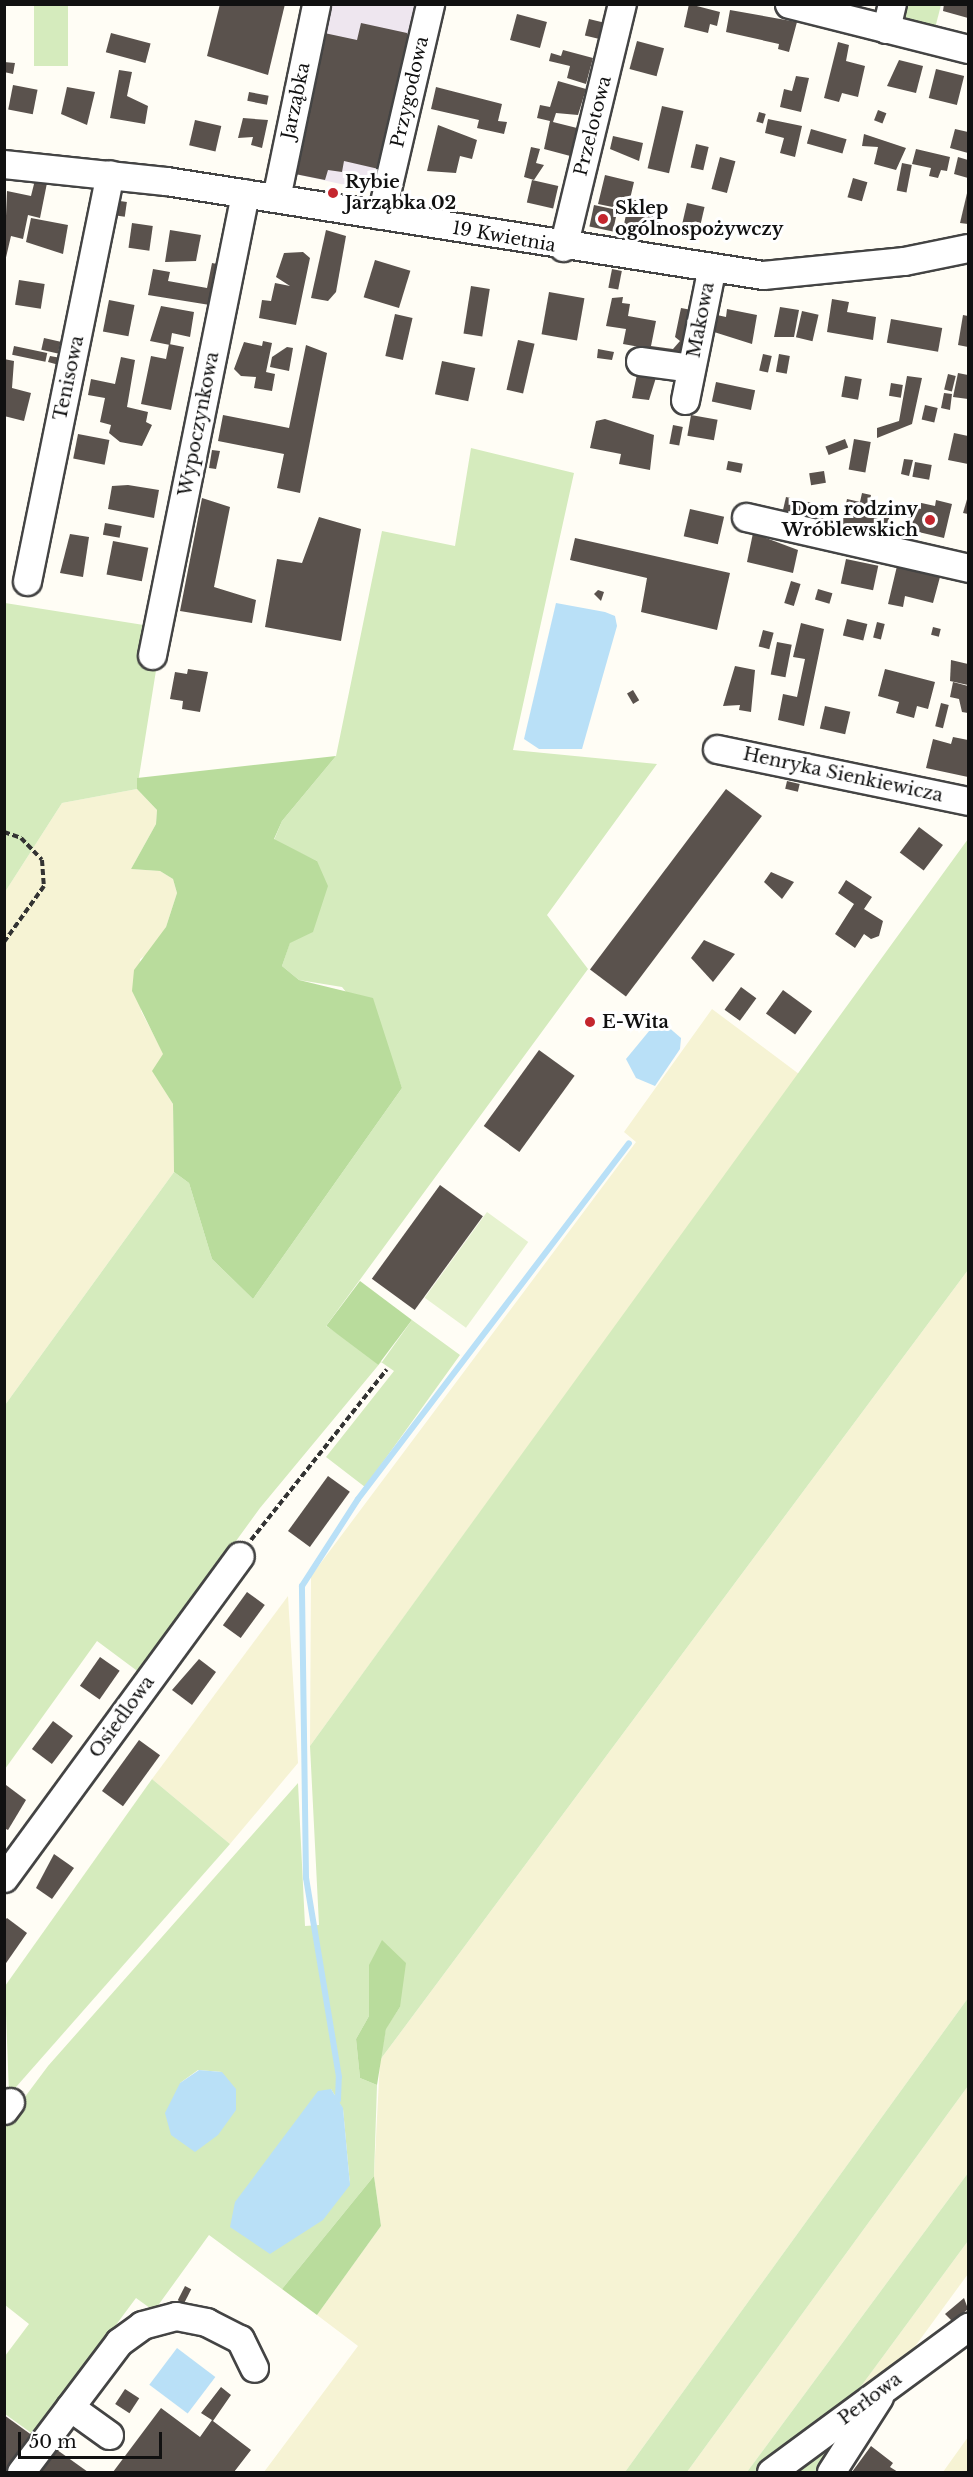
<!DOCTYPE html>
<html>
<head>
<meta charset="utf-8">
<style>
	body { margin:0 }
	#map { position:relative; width:973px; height:2477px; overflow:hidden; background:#fffdf5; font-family:"Libre Baskerville",serif }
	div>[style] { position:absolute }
	.industrial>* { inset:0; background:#eee6ef }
	.farmland>* { inset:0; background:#f6f3d4 }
	.green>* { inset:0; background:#d5ebbd; transform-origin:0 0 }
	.forest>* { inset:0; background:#b9dc9c; transform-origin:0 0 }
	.pitch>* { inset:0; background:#e6f2cf; transform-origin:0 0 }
	.water>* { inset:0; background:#b9e0f7; transform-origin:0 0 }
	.stream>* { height:6px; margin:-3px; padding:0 3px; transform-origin:3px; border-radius:3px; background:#b9e0f7 }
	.building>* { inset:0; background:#5a524d; transform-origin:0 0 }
	.path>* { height:4px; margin-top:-2px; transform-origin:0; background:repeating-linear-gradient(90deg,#333 0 6px,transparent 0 9px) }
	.roads { filter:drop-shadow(2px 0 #444) drop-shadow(-2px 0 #444) drop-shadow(0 2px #444) drop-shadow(0 -2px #444) }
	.minor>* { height:27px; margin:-13.5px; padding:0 13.5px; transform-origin:13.5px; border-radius:13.5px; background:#fff }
	.dots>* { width:16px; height:16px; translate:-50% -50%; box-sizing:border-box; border:3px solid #fff; border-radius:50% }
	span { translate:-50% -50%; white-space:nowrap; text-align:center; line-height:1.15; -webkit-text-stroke:6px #fff; paint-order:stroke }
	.street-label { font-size:18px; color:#111 }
	.poi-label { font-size:18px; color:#111; font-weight:700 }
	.left { translate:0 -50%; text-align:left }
	.right { translate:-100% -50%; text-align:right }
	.frame { position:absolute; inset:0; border:6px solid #111; pointer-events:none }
	.scale { position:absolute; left:18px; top:2432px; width:144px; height:27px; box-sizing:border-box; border:3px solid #111; border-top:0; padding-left:8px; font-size:18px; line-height:21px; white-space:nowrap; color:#111; -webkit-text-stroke:4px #fff; paint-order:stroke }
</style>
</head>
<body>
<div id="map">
	<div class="industrial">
		<div style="clip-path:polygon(321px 5px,421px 5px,381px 178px,361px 183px,359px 188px,295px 174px)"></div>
	</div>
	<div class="farmland">
		<div style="clip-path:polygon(137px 789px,157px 810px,156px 824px,131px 869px,160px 871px,173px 879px,177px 893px,166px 927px,151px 952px,140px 959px,141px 1011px,164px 1054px,153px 1071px,173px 1104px,174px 1172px,5px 1405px,5px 892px,62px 803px)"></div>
		<div style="clip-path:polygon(712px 1009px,799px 1074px,310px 1746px,311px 1576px,636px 1142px,624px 1132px)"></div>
		<div style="clip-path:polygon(968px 1270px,968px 1998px,625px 2472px,264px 2472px,358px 2346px,317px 2315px,381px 2226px,374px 2176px,380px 2060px)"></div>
		<div style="clip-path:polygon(288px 1596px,298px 1763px,230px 1844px,152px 1779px)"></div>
		<div style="clip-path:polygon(968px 2086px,968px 2173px,747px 2472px,687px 2472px)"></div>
		<div style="clip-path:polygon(968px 2241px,968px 2274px,900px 2367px,848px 2404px)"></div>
		<div style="clip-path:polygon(968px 2437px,968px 2472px,943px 2472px)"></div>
	</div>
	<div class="green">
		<div style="left:34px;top:5px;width:34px;height:61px"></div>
		<div style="clip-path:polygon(900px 5px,941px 5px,933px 36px,894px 27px)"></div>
		<div style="clip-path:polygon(471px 448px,574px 473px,513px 750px,657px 764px,547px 915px,588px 969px,326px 1326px,382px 1362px,412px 1320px,460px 1355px,365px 1487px,326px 1457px,394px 1371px,381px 1362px,260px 1508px,140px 1673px,97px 1641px,5px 1769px,5px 1405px,174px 1172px,189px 1183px,212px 1259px,253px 1299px,402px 1088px,385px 1040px,342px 987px,299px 980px,282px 966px,317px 861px,274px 840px,282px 821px,336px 756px,382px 531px,455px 546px)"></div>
		<div style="clip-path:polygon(5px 603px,150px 626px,158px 658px,137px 789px,62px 803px,5px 892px)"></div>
		<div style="clip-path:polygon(evenodd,968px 839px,968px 1270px,380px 2060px,386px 2028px,400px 2007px,369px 1965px,369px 2016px,356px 2039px,360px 2078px,377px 2085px,374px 2176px,282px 2289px,209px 2235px,154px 2311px,136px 2298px,34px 2435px,5px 2414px,5px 2356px,29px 2324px,5px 2305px,4px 2125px,48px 2066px,298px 1783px,305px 1926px,319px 1925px,310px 1746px,968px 839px,198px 2070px,222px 2072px,180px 2083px,198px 2070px,968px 839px,331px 2089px,343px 2109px,350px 2185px,331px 2089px)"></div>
		<div style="clip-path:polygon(152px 1779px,230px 1844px,9px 2095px,5px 1986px)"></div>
		<div style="clip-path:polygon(968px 1998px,968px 2086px,687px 2472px,625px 2472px)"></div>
		<div style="clip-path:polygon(968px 2173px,968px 2241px,848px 2404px,756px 2472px,747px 2472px)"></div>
		<div style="clip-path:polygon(859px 2417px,825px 2472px,787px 2472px)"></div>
	</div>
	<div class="forest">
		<div style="clip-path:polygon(336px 756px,282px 821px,274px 839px,317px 861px,328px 886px,313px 932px,290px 943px,282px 966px,299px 980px,373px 998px,402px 1088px,253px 1299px,212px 1259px,189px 1183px,174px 1172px,173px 1104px,152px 1071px,163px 1054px,132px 991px,134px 970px,166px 927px,177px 893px,173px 879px,160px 871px,131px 869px,156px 824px,157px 810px,137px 789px,137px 778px)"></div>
		<div style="left:360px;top:1281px;width:65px;height:56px;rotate:37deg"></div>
		<div style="clip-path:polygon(382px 1940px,406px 1963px,400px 2007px,386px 2029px,377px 2085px,360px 2078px,356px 2039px,369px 2016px,369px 1965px)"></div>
		<div style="clip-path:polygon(374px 2176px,381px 2226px,317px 2315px,282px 2289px)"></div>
	</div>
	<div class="pitch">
		<div style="left:487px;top:1212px;width:51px;height:106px;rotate:36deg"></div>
	</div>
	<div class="water">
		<div style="clip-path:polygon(556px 603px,605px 612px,615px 616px,617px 626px,582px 749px,539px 749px,524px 739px)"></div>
		<div style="clip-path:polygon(659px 1019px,681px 1038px,680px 1049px,655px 1086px,636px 1078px,626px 1059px)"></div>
		<div style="clip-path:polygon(199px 2070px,222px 2072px,236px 2089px,236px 2110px,218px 2135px,195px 2152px,171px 2135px,165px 2113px,180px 2083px)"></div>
		<div style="clip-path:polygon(331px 2089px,343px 2108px,350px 2185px,323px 2220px,270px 2254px,230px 2227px,235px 2202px,318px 2091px)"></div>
		<div style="left:177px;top:2348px;width:48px;height:46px;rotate:37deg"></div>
	</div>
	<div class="stream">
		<div style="left:338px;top:2100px;width:23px;rotate:-88deg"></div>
		<div style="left:339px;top:2077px;width:202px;rotate:-99.4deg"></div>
		<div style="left:306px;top:1878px;width:292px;rotate:-90.8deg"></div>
		<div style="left:302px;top:1586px;width:103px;rotate:-57.2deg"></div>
		<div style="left:358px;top:1499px;width:447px;rotate:-52.7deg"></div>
	</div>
	<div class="building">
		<div style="clip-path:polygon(220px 4px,285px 4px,268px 75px,207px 56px)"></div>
		<div style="clip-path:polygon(689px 4px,720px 12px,717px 26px,710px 24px,708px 33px,684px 27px)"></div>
		<div style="clip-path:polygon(944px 4px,968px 4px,968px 18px,943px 11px)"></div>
		<div style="clip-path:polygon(730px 10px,797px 22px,789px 52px,778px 49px,779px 44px,726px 32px)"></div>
		<div style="left:517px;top:14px;width:31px;height:27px;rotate:15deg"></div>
		<div style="left:589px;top:19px;width:16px;height:17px;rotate:14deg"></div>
		<div style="clip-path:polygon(361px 23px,407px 33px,411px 47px,383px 170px,344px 161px,342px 172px,328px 170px,325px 180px,295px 174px,314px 88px,304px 86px,315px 31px,357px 40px)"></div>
		<div style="left:111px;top:33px;width:41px;height:20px;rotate:15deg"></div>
		<div style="left:637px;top:41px;width:28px;height:29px;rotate:15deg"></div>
		<div style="clip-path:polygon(838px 42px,849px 45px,846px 61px,865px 66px,858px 97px,842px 93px,839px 102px,824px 98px)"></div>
		<div style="clip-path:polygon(563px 50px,593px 58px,586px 84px,567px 78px,570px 66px,549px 61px,551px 53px,561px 56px)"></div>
		<div style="clip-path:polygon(899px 60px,923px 66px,916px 93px,887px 86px)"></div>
		<div style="clip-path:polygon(4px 62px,15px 63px,13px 74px,4px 72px)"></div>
		<div style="left:936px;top:69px;width:29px;height:30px;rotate:14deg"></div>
		<div style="clip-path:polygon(119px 70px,132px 72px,127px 96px,148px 106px,145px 124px,110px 118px)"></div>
		<div style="clip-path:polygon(796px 76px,809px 78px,801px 112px,780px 107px,784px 89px,792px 91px)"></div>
		<div style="clip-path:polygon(558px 81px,586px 89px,578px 115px,556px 113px,553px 122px,581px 129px,574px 157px,544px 149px,550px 121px,537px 118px,540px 105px,550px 107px)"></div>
		<div style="left:13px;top:85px;width:25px;height:25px;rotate:11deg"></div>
		<div style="clip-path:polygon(67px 87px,95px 92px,87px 125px,61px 114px)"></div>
		<div style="clip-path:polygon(436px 87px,502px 104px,498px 121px,507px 122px,504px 134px,477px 128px,479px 120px,431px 109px)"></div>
		<div style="left:249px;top:92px;width:20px;height:9px;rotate:11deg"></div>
		<div style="left:662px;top:106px;width:22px;height:64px;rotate:13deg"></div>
		<div style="left:878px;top:110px;width:9px;height:11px;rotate:21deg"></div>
		<div style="left:759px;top:112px;width:7px;height:10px;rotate:16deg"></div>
		<div style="clip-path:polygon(243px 118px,268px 120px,262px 148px,251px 145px,253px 137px,238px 138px)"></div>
		<div style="clip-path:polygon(768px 119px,802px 126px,795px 157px,780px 153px,784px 138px,765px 133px)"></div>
		<div style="left:195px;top:120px;width:27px;height:26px;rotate:13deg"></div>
		<div style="clip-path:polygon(438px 125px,477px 140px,472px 159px,460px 156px,456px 173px,427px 171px)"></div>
		<div style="left:811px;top:129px;width:37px;height:15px;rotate:16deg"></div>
		<div style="clip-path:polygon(955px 129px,968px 132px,968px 153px,950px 148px)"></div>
		<div style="clip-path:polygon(864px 134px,906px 148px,896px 170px,874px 164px,878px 147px,862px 146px)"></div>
		<div style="clip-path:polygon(613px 136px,643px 143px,639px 161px,610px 149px)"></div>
		<div style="left:696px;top:144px;width:13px;height:24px;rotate:13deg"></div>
		<div style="clip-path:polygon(531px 147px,540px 149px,536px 163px,544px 165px,534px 180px,524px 177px)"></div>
		<div style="clip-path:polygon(916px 149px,950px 157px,947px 171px,941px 170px,938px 178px,929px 176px,931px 168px,912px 164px)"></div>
		<div style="left:720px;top:157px;width:16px;height:33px;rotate:15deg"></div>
		<div style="clip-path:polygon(958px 157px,968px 160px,968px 178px,954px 174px)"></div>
		<div style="left:902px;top:163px;width:10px;height:28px;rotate:11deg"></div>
		<div style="clip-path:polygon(605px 175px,634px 182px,630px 199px,665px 207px,659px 228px,635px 223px,634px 232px,623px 229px,627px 210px,598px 204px)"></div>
		<div style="left:853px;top:178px;width:15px;height:20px;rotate:16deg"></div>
		<div style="clip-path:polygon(35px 180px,47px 183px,40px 218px,28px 215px,23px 239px,11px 236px,4px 266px,7px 191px,31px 196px)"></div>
		<div style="left:532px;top:180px;width:27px;height:23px;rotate:13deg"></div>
		<div style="clip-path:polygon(968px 189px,968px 224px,960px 223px)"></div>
		<div style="left:113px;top:200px;width:14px;height:15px;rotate:8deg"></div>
		<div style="left:687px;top:203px;width:18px;height:23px;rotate:13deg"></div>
		<div style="left:594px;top:205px;width:24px;height:22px;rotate:12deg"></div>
		<div style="clip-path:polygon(31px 218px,68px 225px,63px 254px,26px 242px)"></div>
		<div style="left:132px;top:223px;width:21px;height:25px;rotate:8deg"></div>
		<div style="clip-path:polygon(170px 230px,201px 235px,196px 261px,165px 262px)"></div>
		<div style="clip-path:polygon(326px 230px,346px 236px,336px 292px,328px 301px,311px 298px)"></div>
		<div style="clip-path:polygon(303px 252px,310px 258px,296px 325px,259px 318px,262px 300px,271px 301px,275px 283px,290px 286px,276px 277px,284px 253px)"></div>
		<div style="left:375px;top:260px;width:37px;height:39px;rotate:17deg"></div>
		<div style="clip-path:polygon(212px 263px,222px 265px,216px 306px,148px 295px,153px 269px,170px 272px,168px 281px,207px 288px)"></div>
		<div style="left:612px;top:269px;width:10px;height:19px;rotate:11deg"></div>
		<div style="left:19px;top:280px;width:26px;height:25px;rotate:9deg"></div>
		<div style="left:471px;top:286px;width:19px;height:48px;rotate:9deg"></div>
		<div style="left:549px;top:292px;width:36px;height:43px;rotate:10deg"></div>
		<div style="clip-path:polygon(623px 297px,622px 303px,630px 304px,628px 316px,656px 321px,651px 346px,673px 349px,680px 341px,675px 337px,681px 308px,697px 311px,687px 361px,649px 355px,651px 349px,623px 344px,626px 329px,606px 326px,612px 298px)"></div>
		<div style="clip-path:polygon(832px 299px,849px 302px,847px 312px,876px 317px,873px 340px,827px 332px)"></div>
		<div style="left:109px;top:300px;width:26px;height:32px;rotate:11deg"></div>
		<div style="clip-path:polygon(161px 306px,194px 312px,190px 337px,172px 333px,170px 345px,150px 341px)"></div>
		<div style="clip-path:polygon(780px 307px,799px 310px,794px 337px,774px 337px)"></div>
		<div style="clip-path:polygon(727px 309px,757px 315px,752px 344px,714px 332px,717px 315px,726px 317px)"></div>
		<div style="left:802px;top:311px;width:17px;height:27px;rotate:13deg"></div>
		<div style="left:395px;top:314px;width:18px;height:43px;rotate:13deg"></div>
		<div style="clip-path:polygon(963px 315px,968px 316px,968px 347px,958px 345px)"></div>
		<div style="left:891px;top:319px;width:52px;height:24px;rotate:10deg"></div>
		<div style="left:44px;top:338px;width:17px;height:12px;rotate:13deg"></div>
		<div style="left:518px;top:340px;width:17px;height:51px;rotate:13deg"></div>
		<div style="clip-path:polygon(263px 341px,272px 343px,266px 372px,275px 374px,272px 391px,254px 388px,256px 377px,241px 376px,234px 369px,244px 342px,262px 346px)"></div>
		<div style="clip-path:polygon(169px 344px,184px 347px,171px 410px,141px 404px,151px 356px,166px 359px)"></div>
		<div style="clip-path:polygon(306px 345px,327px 353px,300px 493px,277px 488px,284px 454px,218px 441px,223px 415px,289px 428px)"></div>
		<div style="left:14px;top:346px;width:34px;height:9px;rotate:12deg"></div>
		<div style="clip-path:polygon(287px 347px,293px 348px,289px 371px,270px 367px,272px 357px)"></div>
		<div style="clip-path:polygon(598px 349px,614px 352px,612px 360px,597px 358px)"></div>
		<div style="left:763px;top:354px;width:9px;height:17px;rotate:13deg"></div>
		<div style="left:779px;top:354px;width:11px;height:18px;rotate:10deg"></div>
		<div style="clip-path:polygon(50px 356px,61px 358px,59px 365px,48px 362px)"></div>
		<div style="clip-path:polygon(121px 357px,135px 360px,127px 407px,148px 412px,146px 422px,152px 425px,142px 446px,120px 442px,109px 433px,111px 425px,100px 422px,105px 398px,88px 395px,91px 379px,115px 384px)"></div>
		<div style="clip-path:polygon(4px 359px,14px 361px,12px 388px,31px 393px,24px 421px,4px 416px)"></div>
		<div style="left:442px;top:361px;width:34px;height:34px;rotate:12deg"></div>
		<div style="clip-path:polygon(639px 365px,659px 368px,649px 400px,632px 398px)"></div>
		<div style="clip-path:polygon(958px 373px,968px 375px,968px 399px,953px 397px)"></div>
		<div style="left:948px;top:374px;width:8px;height:16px;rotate:14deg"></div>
		<div style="left:845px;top:376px;width:17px;height:21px;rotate:10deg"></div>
		<div style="clip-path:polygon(907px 376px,922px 378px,912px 424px,877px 438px,877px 428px,899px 421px)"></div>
		<div style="left:716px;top:382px;width:40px;height:20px;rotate:12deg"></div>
		<div style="left:891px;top:383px;width:12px;height:13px;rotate:9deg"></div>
		<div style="clip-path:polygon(944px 393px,952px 394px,950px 410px,941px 408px)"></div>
		<div style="left:925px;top:405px;width:13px;height:15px;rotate:13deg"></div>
		<div style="left:691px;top:415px;width:27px;height:21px;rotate:10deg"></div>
		<div style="clip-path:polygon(605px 419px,654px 435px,650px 470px,619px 464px,621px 454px,590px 448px,596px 421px)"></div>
		<div style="left:673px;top:425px;width:10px;height:19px;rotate:11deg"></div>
		<div style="clip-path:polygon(954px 433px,968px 436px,968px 464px,948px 460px)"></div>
		<div style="left:78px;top:434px;width:32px;height:25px;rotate:11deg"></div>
		<div style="left:845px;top:439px;width:9px;height:21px;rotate:69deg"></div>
		<div style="left:854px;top:439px;width:17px;height:31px;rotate:10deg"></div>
		<div style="clip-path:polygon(212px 450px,220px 451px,216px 469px,209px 468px)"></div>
		<div style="clip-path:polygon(904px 459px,913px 460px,909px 476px,901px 474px)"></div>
		<div style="left:728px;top:461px;width:15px;height:9px;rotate:11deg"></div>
		<div style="left:915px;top:462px;width:17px;height:15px;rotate:10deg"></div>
		<div style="left:824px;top:471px;width:12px;height:15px;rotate:81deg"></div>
		<div style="clip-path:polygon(128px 485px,159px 490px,154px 518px,108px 509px,112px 486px)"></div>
		<div style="clip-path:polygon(862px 493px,871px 495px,869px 504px,891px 509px,886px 533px,842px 523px,847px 499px,860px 502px)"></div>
		<div style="clip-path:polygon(968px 496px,968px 514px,963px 513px)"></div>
		<div style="left:786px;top:497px;width:41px;height:20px;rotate:13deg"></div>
		<div style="clip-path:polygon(202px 498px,230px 507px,214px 587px,256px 600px,252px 623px,180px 611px)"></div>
		<div style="clip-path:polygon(936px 500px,952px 504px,944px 538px,910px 530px,917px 502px,935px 506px)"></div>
		<div style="left:690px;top:509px;width:35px;height:28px;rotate:13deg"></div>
		<div style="clip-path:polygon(319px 517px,361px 529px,341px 641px,265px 627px,277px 559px,302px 563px)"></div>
		<div style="left:105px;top:523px;width:17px;height:12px;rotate:10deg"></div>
		<div style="clip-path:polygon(753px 533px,798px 550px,793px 573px,747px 562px)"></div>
		<div style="clip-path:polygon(70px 534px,89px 537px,83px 577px,60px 573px)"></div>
		<div style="clip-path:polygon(575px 538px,730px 573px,717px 630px,641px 612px,647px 578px,570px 560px)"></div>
		<div style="left:113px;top:541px;width:36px;height:34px;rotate:11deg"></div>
		<div style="left:846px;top:559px;width:33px;height:25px;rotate:12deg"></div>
		<div style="clip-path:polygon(897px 566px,940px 577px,933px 603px,905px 596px,903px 607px,888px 604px)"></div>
		<div style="left:791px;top:581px;width:10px;height:23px;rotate:17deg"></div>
		<div style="left:818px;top:589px;width:15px;height:11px;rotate:16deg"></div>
		<div style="clip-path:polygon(598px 590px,604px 592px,601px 601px,594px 594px)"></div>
		<div style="left:847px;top:619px;width:21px;height:17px;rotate:14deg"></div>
		<div style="left:877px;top:622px;width:8px;height:16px;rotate:14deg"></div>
		<div style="clip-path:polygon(801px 623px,824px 629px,804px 726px,778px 720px,783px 694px,797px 697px,805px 659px,793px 657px)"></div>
		<div style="left:933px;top:627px;width:8px;height:8px;rotate:14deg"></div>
		<div style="left:763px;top:630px;width:11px;height:17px;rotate:15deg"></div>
		<div style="left:777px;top:642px;width:15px;height:33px;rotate:11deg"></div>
		<div style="clip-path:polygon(951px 660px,968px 664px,968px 685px,950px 681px)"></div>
		<div style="clip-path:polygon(735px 666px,755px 670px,751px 712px,739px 710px,740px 705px,723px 706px)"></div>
		<div style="clip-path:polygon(188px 669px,208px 672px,200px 712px,182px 709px,183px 701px,170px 699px,175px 672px,187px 674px)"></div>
		<div style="clip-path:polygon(885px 669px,935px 682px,928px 709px,917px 706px,914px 718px,896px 713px,899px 702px,878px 696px)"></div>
		<div style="clip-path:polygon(953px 682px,968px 686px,968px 713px,962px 712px,959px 699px,950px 697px)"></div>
		<div style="left:633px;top:690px;width:12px;height:7px;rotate:59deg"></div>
		<div style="left:941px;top:703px;width:8px;height:24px;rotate:14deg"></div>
		<div style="left:825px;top:706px;width:26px;height:23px;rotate:13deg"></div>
		<div style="clip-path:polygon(953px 737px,968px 740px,968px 777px,926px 768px,933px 739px,951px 744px)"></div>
		<div style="left:787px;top:781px;width:13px;height:8px;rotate:13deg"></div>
		<div style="left:726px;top:789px;width:45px;height:226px;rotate:37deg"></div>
		<div style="left:919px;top:827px;width:30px;height:32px;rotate:37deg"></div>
		<div style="clip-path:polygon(771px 872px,794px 882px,782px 899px,764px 882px)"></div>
		<div style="clip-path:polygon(846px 880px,872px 897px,864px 909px,883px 921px,879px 936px,871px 939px,864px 934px,855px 948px,835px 934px,854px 904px,838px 893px)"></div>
		<div style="clip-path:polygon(704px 940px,735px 954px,713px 982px,691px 958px)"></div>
		<div style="left:741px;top:987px;width:19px;height:28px;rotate:36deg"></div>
		<div style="left:783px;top:990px;width:36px;height:29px;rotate:36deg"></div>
		<div style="left:539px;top:1050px;width:44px;height:94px;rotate:36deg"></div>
		<div style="left:440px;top:1185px;width:53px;height:116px;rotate:36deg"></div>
		<div style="left:328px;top:1476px;width:27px;height:68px;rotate:36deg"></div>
		<div style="left:247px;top:1592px;width:22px;height:41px;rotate:36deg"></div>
		<div style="left:100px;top:1657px;width:24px;height:35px;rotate:35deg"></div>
		<div style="clip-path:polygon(199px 1659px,216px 1672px,192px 1705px,172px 1690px)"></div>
		<div style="left:53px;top:1721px;width:25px;height:35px;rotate:37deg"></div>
		<div style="left:139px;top:1740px;width:26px;height:63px;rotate:36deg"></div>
		<div style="clip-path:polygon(6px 1785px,26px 1800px,8px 1830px,4px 1828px)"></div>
		<div style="clip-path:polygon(54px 1854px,74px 1868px,52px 1899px,36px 1888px)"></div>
		<div style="clip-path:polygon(7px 1918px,27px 1933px,4px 1966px,4px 1921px)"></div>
		<div style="left:185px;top:2286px;width:7px;height:16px;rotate:27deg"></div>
		<div style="clip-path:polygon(964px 2298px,968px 2309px,953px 2322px,945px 2314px)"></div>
		<div style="clip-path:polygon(221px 2387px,231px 2395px,213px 2421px,251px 2450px,234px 2472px,113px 2472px,161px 2408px,200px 2437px,212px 2420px,201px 2413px)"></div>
		<div style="left:125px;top:2389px;width:17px;height:18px;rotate:33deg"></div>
		<div style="clip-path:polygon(4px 2415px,33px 2436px,5px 2472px,4px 2472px)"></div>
		<div style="clip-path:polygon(871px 2446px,893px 2463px,890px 2467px,898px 2472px,852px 2472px)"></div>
		<div style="clip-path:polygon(53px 2447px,88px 2472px,35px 2472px)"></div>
	</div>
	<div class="path">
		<div style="left:4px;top:832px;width:18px;rotate:19deg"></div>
		<div style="left:21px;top:838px;width:30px;rotate:46deg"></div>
		<div style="left:42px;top:860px;width:26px;rotate:86deg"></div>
		<div style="left:44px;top:886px;width:69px;rotate:125.5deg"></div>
		<div style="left:251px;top:1540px;width:218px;rotate:-51.5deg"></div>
	</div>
	<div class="roads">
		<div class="minor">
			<div style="left:789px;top:4px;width:185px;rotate:14.1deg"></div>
			<div style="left:886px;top:29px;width:26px;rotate:-77deg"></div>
			<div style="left:4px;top:164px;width:163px;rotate:6deg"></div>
			<div style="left:166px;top:181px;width:604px;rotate:8.95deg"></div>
			<div style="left:763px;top:275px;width:142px;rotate:-5.7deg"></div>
			<div style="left:904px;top:261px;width:65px;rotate:-11.5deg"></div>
			<div style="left:276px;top:198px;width:198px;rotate:-78.3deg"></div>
			<div style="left:381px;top:215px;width:217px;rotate:-76.9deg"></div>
			<div style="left:563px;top:247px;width:250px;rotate:-76.4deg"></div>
			<div style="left:640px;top:361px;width:51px;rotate:7.8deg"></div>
			<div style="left:685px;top:400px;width:132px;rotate:-78.6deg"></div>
			<div style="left:746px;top:517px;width:228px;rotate:12.9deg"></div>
			<div style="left:27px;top:581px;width:415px;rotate:-78.5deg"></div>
			<div style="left:152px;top:655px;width:471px;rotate:-78.6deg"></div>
			<div style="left:717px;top:749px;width:256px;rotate:11.7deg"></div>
			<div style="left:4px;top:1878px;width:399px;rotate:-53.8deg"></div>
			<div style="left:4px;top:2110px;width:10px;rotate:-53deg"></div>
			<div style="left:70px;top:2407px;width:48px;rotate:35.7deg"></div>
			<div style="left:21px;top:2472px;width:163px;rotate:-53deg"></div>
			<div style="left:119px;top:2342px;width:29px;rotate:-36deg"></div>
			<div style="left:142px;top:2325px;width:35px;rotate:-15deg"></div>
			<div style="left:176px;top:2316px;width:31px;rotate:11deg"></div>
			<div style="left:206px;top:2322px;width:38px;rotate:27deg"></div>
			<div style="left:240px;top:2339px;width:32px;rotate:64deg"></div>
			<div style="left:771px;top:2472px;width:245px;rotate:-36.4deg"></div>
			<div style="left:831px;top:2472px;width:89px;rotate:-57.4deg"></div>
		</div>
	</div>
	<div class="dots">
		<div style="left:333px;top:193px;background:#c4262e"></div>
		<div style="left:603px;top:219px;background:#c4262e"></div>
		<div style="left:930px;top:520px;background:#c4262e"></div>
		<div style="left:590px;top:1022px;background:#c4262e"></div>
	</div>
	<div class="street-label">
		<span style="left:410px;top:92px;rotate:-77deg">Przygodowa</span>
		<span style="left:296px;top:101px;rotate:-78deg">Jarząbka</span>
		<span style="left:593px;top:126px;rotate:-76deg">Przelotowa</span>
		<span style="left:504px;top:237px;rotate:10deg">19 Kwietnia</span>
		<span style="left:701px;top:320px;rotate:-79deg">Makowa</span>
		<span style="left:69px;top:378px;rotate:-78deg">Tenisowa</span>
		<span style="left:199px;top:424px;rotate:-79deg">Wypoczynkowa</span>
		<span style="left:843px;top:775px;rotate:12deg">Henryka Sienkiewicza</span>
		<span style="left:122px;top:1717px;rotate:-54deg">Osiedlowa</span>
		<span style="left:870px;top:2399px;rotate:-37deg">Perłowa</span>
	</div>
	<div class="poi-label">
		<span class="left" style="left:345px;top:193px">Rybie<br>Jarząbka 02</span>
		<span class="left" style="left:615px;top:219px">Sklep<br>ogólnospożywczy</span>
		<span class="right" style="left:918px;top:520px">Dom rodziny<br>Wróblewskich</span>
		<span class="left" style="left:602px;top:1022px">E-Wita</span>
	</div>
	<div class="frame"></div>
	<div class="scale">50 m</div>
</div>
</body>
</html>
